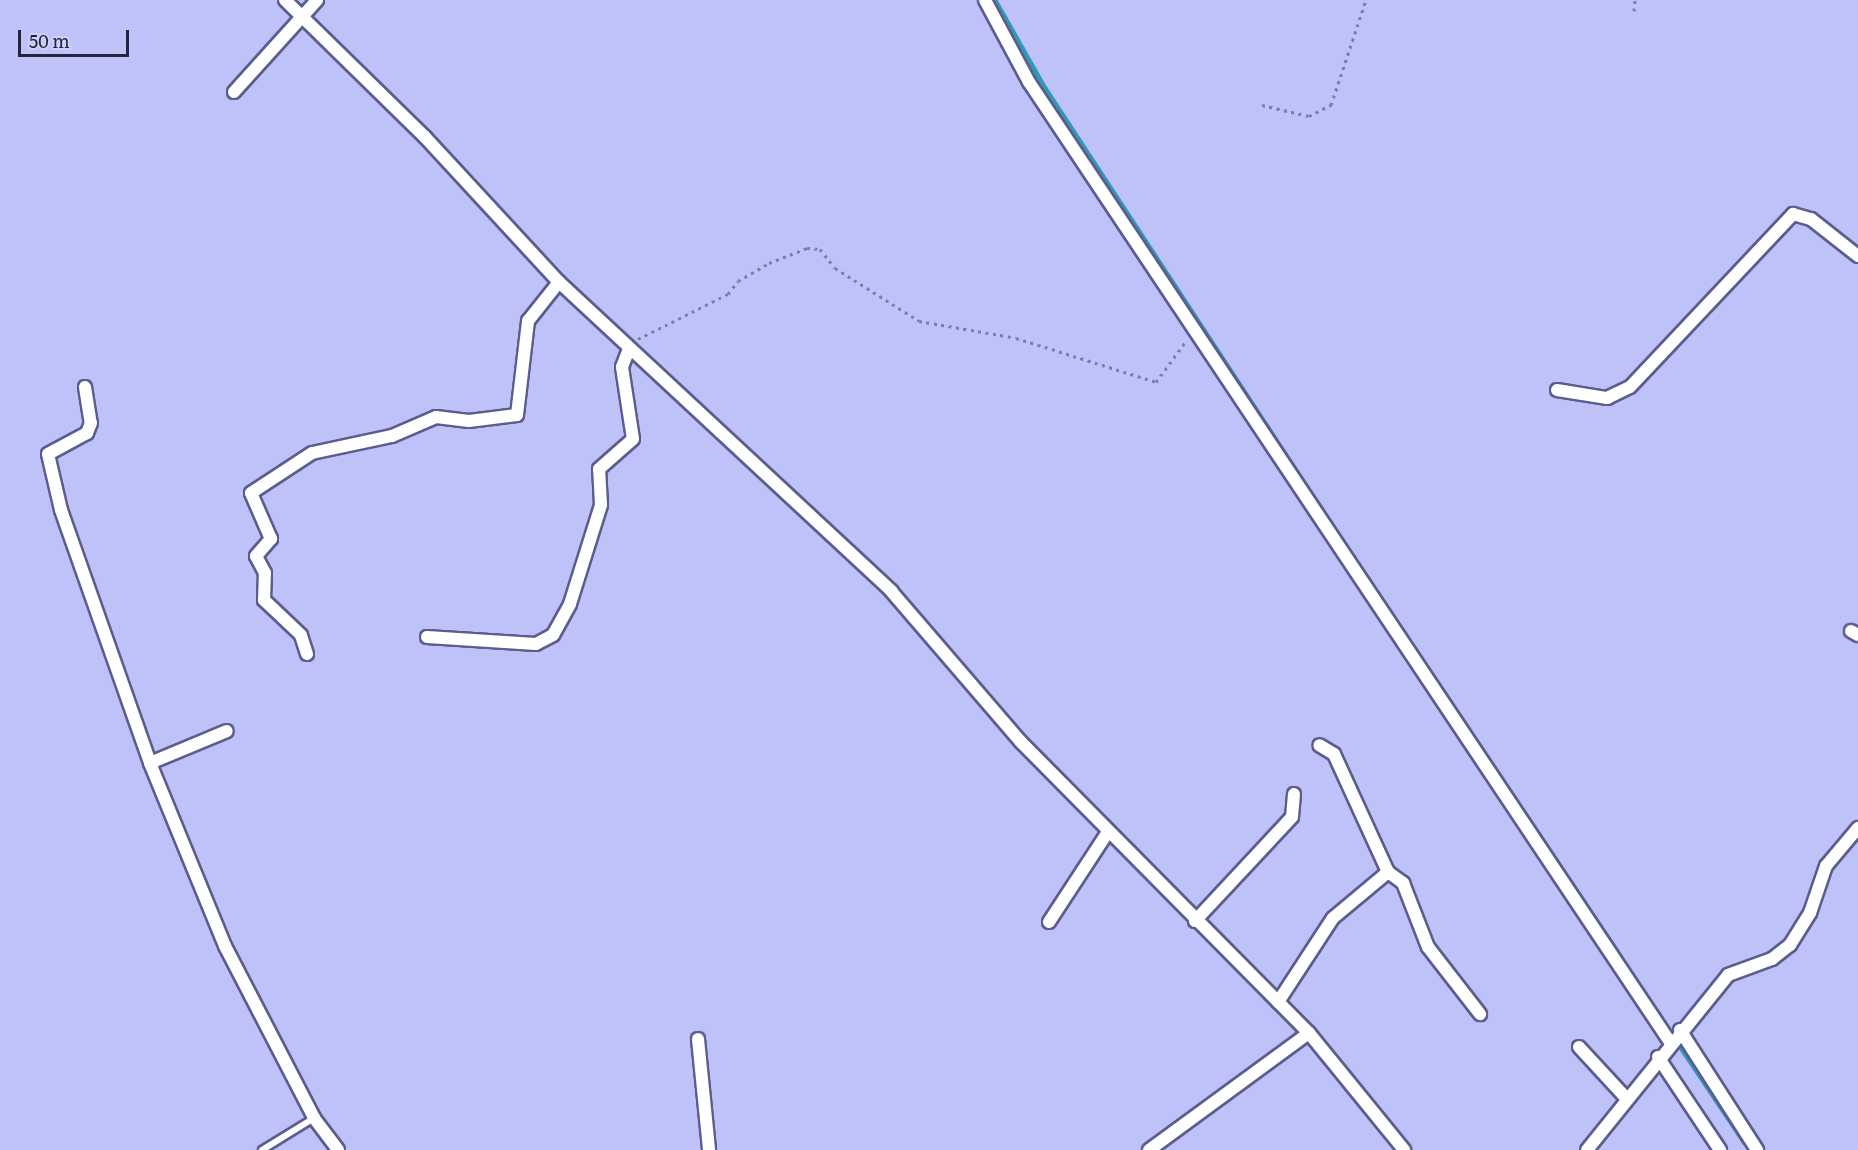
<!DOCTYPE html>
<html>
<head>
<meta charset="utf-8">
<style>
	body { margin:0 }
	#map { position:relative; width:1858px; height:1150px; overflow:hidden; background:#bfc2f8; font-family:Literata,serif }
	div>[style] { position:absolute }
	.stream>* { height:4.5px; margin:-2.25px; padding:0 2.25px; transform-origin:2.25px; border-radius:2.25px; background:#3198b7 }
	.path>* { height:3px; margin-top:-1.5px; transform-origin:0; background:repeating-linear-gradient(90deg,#7b7ea5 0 3px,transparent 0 7.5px) }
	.roads { filter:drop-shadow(2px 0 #5b5d8d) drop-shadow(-2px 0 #5b5d8d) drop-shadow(0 2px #5b5d8d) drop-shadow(0 -2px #5b5d8d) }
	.service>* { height:6px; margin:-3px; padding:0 3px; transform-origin:3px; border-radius:3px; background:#fff }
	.minor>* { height:12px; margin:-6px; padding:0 6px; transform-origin:6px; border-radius:6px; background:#fff }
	span { translate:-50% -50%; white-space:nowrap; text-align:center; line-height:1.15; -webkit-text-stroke:6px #cdd0fc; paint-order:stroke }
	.scale { position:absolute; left:18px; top:30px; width:111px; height:27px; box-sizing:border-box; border:3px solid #24253a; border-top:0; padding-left:8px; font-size:18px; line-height:21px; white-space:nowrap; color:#24253a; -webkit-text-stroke:4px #cdd0fc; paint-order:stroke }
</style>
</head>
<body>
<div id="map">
	<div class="stream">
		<div style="left:995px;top:0;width:101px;rotate:60.4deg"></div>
		<div style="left:1045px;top:88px;width:523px;rotate:56.71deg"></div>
		<div style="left:1410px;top:642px;width:372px;rotate:56.2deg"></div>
		<div style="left:1682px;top:1049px;width:113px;rotate:56.2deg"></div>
	</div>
	<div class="path">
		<div style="left:1634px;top:11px;width:11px;rotate:-85deg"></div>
		<div style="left:1262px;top:105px;width:48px;rotate:13.2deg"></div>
		<div style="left:1309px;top:116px;width:25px;rotate:-27deg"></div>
		<div style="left:1331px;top:105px;width:111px;rotate:-71.6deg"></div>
		<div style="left:638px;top:339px;width:101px;rotate:-26.6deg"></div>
		<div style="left:728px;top:294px;width:16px;rotate:-52deg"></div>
		<div style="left:738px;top:281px;width:36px;rotate:-30deg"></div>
		<div style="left:769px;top:263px;width:41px;rotate:-21.5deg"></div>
		<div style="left:807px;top:248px;width:13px;rotate:4deg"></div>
		<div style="left:820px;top:249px;width:24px;rotate:52deg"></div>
		<div style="left:835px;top:268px;width:99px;rotate:32.2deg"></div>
		<div style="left:919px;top:321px;width:98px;rotate:9.9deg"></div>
		<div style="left:1016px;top:338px;width:147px;rotate:17.4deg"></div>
		<div style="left:1156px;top:382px;width:51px;rotate:-53.8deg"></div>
	</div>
	<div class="roads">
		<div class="service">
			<div style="left:262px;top:1150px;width:61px;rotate:-31.6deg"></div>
		</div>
		<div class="minor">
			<div style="left:285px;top:0;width:196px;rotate:44.4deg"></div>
			<div style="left:425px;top:137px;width:197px;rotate:47.3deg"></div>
			<div style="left:559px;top:282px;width:454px;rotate:42.9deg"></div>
			<div style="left:891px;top:591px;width:199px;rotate:49.3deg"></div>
			<div style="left:1021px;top:742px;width:409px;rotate:45.3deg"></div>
			<div style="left:1309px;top:1033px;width:151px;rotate:50.9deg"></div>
			<div style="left:985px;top:0;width:93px;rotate:61.8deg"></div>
			<div style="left:1029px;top:82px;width:1154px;rotate:56.27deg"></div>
			<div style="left:234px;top:92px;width:124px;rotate:-47.9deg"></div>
			<div style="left:85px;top:387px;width:36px;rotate:81deg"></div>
			<div style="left:91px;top:423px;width:11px;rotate:112deg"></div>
			<div style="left:87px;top:433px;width:44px;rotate:151.7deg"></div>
			<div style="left:48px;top:454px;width:57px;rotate:76.9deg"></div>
			<div style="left:61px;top:510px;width:268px;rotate:70.6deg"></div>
			<div style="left:150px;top:763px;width:198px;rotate:67.7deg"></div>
			<div style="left:225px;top:946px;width:194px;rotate:62.6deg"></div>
			<div style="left:314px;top:1118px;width:40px;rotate:53deg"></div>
			<div style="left:1557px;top:390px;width:51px;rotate:9.1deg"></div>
			<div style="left:1607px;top:398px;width:25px;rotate:-26deg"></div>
			<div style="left:1630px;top:387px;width:238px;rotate:-46.7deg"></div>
			<div style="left:1793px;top:214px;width:19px;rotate:16deg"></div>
			<div style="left:1811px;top:219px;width:60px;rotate:38.2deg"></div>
			<div style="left:1851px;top:631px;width:8px;rotate:30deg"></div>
			<div style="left:427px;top:637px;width:109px;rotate:3.7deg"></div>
			<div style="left:536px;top:644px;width:19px;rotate:-28deg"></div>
			<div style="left:553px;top:635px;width:35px;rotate:-61deg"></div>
			<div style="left:570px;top:604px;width:104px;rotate:-72.6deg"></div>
			<div style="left:601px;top:505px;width:36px;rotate:-93deg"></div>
			<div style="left:599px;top:469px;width:45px;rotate:-41.4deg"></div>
			<div style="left:633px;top:439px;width:73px;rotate:-98.7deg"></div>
			<div style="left:622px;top:367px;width:19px;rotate:-69deg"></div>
			<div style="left:307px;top:654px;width:20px;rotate:-108deg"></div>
			<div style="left:301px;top:635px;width:51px;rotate:-136.6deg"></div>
			<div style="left:264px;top:600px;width:27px;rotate:-88deg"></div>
			<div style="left:265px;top:573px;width:19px;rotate:-118deg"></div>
			<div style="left:256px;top:556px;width:23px;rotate:-49deg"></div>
			<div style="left:271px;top:539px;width:50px;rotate:-113.5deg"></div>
			<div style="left:251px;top:493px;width:73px;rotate:-33.3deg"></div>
			<div style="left:312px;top:453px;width:82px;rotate:-12deg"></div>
			<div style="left:392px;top:436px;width:48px;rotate:-23.4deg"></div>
			<div style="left:436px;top:417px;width:33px;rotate:7deg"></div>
			<div style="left:469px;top:421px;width:48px;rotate:-7.1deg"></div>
			<div style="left:517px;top:415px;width:95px;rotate:-83.3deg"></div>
			<div style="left:528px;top:321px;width:50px;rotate:-51.5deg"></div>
			<div style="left:150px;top:763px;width:83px;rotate:-22.6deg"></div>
			<div style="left:1388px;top:872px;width:19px;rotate:36deg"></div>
			<div style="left:1403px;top:883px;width:69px;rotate:68.7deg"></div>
			<div style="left:1428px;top:947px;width:85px;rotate:52.2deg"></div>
			<div style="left:1195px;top:921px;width:142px;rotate:-47deg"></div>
			<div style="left:1292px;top:817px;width:23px;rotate:-85deg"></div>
			<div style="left:1049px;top:922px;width:108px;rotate:-56.8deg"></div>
			<div style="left:1278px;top:1002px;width:100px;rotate:-56.8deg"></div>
			<div style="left:1333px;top:918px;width:72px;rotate:-39.9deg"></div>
			<div style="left:1388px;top:872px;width:130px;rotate:-114.6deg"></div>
			<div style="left:1334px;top:754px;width:17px;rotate:-149deg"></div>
			<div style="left:1680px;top:1030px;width:143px;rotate:57.3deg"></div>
			<div style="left:698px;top:1039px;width:112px;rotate:84.3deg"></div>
			<div style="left:1579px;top:1047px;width:71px;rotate:47.3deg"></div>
			<div style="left:1658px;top:1057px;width:112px;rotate:56.3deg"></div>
			<div style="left:1149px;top:1150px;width:198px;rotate:-36.2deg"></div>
			<div style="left:1587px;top:1150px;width:225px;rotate:-51.1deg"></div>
			<div style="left:1728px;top:975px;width:47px;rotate:-20deg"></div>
			<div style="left:1772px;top:959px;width:23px;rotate:-38deg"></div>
			<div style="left:1790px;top:945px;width:38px;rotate:-58deg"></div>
			<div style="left:1810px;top:913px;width:50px;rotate:-71.2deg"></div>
			<div style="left:1826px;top:866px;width:50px;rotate:-49.9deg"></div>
		</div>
	</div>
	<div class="scale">50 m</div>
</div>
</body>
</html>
